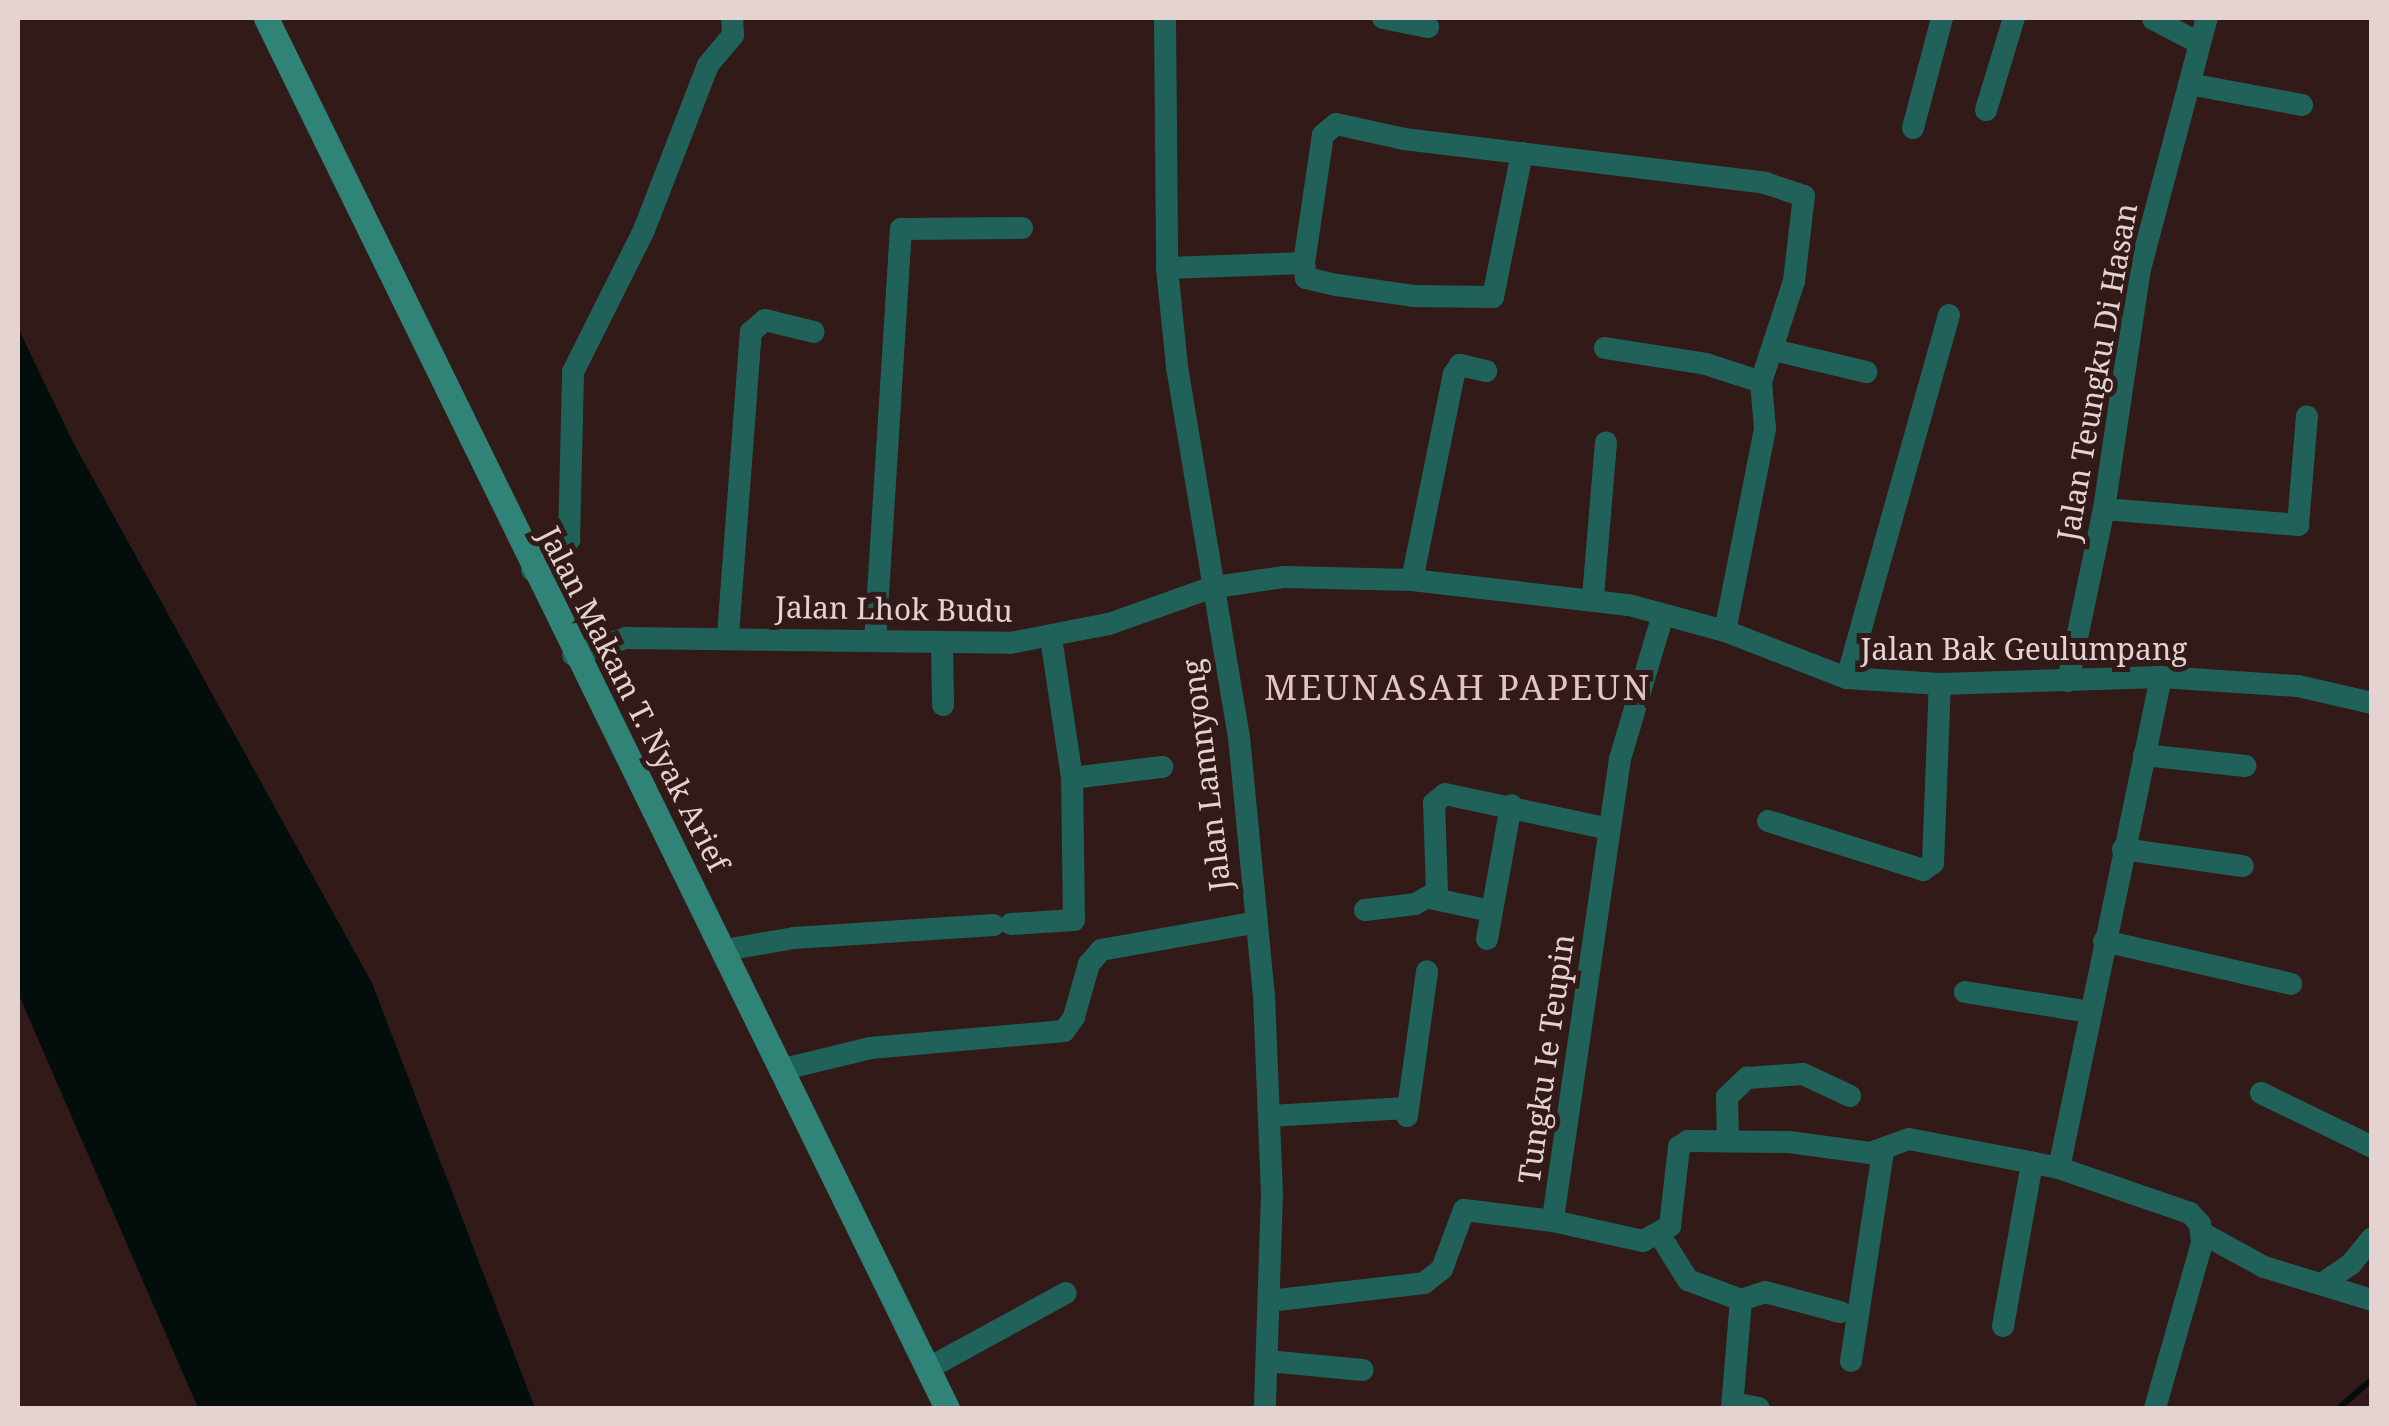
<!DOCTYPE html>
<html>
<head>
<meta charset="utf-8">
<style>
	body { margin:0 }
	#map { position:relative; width:2389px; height:1426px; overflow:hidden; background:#311a18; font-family:"Noto Serif",serif }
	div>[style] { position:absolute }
	.water>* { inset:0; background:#030e0c }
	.stream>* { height:6px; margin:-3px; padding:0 3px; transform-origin:3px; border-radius:3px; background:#030e0c }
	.street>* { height:22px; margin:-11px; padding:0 11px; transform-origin:11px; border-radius:11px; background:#206259 }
	.secondary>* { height:25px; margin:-12.5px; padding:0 12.5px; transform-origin:12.5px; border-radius:12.5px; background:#2f8377 }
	span { translate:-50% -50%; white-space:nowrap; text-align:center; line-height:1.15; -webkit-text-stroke:10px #311a18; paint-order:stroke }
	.street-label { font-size:30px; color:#e4d3d1 }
	.quarter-label { font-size:35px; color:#e4c4c0; letter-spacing:2.5px }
	.frame { position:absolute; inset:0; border:20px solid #e4d3d1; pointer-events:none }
</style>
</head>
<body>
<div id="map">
	<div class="water">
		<div style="clip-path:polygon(18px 328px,74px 444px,372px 983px,535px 1408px,198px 1408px,18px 993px)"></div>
	</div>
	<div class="stream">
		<div style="left:2339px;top:1408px;width:44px;rotate:-41.3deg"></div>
	</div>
	<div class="street">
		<div style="left:1165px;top:18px;width:250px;rotate:89.5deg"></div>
		<div style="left:1167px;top:268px;width:100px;rotate:84.2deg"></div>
		<div style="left:1177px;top:367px;width:375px;rotate:80.5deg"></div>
		<div style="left:1239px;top:737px;width:259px;rotate:84.5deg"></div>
		<div style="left:1264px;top:995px;width:198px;rotate:87.7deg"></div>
		<div style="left:1272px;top:1193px;width:215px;rotate:91.9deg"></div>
		<div style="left:1383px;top:18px;width:46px;rotate:11.3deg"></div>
		<div style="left:2153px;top:19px;width:52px;rotate:27.6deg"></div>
		<div style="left:2189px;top:84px;width:115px;rotate:10.5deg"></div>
		<div style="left:1986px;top:110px;width:96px;rotate:-73.1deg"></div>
		<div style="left:1913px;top:128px;width:114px;rotate:-75.2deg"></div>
		<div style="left:1304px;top:263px;width:15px;rotate:82deg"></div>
		<div style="left:1306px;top:278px;width:32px;rotate:13deg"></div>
		<div style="left:1337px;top:285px;width:77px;rotate:8.2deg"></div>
		<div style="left:1413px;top:296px;width:80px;rotate:0.7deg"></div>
		<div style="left:1493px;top:297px;width:147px;rotate:-78.6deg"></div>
		<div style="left:1167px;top:268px;width:137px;rotate:-2.1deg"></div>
		<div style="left:1304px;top:263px;width:129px;rotate:-81.6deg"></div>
		<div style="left:1323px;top:135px;width:17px;rotate:-40deg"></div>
		<div style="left:1336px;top:124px;width:70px;rotate:12.4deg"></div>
		<div style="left:1404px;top:139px;width:364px;rotate:6.9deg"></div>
		<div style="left:1765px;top:183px;width:41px;rotate:18.4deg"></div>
		<div style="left:1804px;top:196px;width:86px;rotate:96.7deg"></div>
		<div style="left:1794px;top:281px;width:106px;rotate:108.1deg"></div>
		<div style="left:1761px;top:382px;width:47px;rotate:85.1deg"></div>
		<div style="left:1765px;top:429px;width:206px;rotate:101.2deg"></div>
		<div style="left:1605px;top:348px;width:102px;rotate:9deg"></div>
		<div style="left:1706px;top:364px;width:58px;rotate:18.1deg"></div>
		<div style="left:1774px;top:350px;width:95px;rotate:13.4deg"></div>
		<div style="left:2104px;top:509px;width:195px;rotate:4.7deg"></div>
		<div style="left:2298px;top:525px;width:109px;rotate:-85.3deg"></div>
		<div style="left:532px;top:570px;width:48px;rotate:-39deg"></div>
		<div style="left:569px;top:540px;width:168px;rotate:-88.6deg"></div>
		<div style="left:573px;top:372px;width:159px;rotate:-63.4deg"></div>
		<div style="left:644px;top:230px;width:177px;rotate:-68.8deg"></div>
		<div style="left:708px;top:65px;width:39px;rotate:-50deg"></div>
		<div style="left:733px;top:35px;width:17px;rotate:-93deg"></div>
		<div style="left:1412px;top:580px;width:210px;rotate:-78.5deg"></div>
		<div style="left:1454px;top:374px;width:11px;rotate:-56deg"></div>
		<div style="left:1460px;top:365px;width:27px;rotate:13deg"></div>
		<div style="left:1593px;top:597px;width:155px;rotate:-85.2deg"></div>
		<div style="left:1662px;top:618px;width:147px;rotate:106.6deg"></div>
		<div style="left:1620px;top:759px;width:467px;rotate:98.3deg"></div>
		<div style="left:1553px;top:1221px;width:92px;rotate:12.5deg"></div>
		<div style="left:1643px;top:1241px;width:31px;rotate:-29deg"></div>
		<div style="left:1670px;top:1226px;width:80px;rotate:-83.5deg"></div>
		<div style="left:1679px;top:1147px;width:11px;rotate:-34deg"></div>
		<div style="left:1688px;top:1141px;width:101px;rotate:0.6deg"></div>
		<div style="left:1789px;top:1142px;width:82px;rotate:7.7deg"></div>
		<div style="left:1870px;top:1153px;width:41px;rotate:-19.7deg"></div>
		<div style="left:1909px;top:1139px;width:153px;rotate:10.9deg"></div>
		<div style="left:2059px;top:1168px;width:501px;rotate:-78.26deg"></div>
		<div style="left:728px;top:635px;width:304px;rotate:-85.7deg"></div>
		<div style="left:751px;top:332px;width:18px;rotate:-41deg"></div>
		<div style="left:765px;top:320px;width:50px;rotate:13.8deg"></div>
		<div style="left:875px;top:641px;width:413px;rotate:-86.4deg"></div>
		<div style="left:901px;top:229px;width:121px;rotate:-0.5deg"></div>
		<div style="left:942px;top:645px;width:60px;rotate:89deg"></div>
		<div style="left:573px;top:655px;width:56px;rotate:-17.8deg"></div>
		<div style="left:626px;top:638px;width:384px;rotate:0.7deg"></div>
		<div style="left:1010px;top:643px;width:101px;rotate:-10.9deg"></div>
		<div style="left:1109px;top:624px;width:107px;rotate:-19.6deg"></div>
		<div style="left:1210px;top:588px;width:75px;rotate:-8.5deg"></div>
		<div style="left:1284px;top:577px;width:128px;rotate:1.3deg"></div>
		<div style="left:1412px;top:580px;width:218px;rotate:6.6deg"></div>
		<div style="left:1629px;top:605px;width:99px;rotate:15.2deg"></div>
		<div style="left:1725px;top:631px;width:131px;rotate:21.1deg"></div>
		<div style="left:1847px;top:678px;width:93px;rotate:3.7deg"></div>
		<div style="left:1940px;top:684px;width:221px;rotate:-1.8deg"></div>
		<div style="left:2161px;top:677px;width:137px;rotate:3.8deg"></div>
		<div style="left:2298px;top:686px;width:76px;rotate:12.9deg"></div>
		<div style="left:1847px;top:678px;width:377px;rotate:-74.3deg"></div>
		<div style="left:2068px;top:681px;width:176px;rotate:-78.2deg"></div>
		<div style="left:2104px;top:509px;width:243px;rotate:-81.5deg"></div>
		<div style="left:2140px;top:269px;width:260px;rotate:-75.1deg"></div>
		<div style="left:2144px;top:755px;width:102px;rotate:6.2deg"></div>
		<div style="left:1072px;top:778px;width:91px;rotate:-7deg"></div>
		<div style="left:1768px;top:821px;width:163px;rotate:17.5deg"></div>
		<div style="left:1923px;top:870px;width:12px;rotate:-35deg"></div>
		<div style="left:1933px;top:863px;width:179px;rotate:-87.8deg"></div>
		<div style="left:2123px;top:849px;width:121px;rotate:8.1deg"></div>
		<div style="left:1429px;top:898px;width:64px;rotate:11.7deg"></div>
		<div style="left:1365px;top:910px;width:50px;rotate:-6.8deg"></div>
		<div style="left:1415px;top:904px;width:25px;rotate:-29deg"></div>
		<div style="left:1437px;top:892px;width:89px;rotate:-91.9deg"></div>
		<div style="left:1434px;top:803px;width:14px;rotate:-39deg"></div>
		<div style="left:1445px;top:794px;width:168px;rotate:12deg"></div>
		<div style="left:1011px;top:924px;width:63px;rotate:-3.6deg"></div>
		<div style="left:1074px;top:920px;width:142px;rotate:-90.8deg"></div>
		<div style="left:1072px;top:778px;width:143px;rotate:-98.5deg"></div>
		<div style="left:1487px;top:939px;width:136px;rotate:-79.8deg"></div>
		<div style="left:2104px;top:941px;width:192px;rotate:12.9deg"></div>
		<div style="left:725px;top:950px;width:70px;rotate:-9.9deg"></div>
		<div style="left:794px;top:938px;width:200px;rotate:-3.7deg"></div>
		<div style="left:1965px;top:992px;width:127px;rotate:9.1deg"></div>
		<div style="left:780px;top:1070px;width:93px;rotate:-13.7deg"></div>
		<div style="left:870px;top:1048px;width:195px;rotate:-5deg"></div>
		<div style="left:1064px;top:1031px;width:17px;rotate:-54deg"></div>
		<div style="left:1074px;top:1017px;width:55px;rotate:-74.2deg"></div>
		<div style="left:1089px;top:964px;width:18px;rotate:-49deg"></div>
		<div style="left:1101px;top:950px;width:153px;rotate:-10.1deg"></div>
		<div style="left:2261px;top:1093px;width:123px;rotate:25.9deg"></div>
		<div style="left:1269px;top:1116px;width:138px;rotate:-3.3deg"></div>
		<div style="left:1407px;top:1116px;width:146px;rotate:-82.1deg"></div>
		<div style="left:1728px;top:1141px;width:44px;rotate:-91.3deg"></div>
		<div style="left:1727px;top:1097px;width:28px;rotate:-44deg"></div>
		<div style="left:1747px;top:1078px;width:56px;rotate:-4.1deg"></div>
		<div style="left:1803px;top:1074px;width:52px;rotate:25.1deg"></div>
		<div style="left:2059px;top:1168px;width:139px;rotate:19deg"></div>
		<div style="left:2190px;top:1213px;width:15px;rotate:48deg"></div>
		<div style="left:2200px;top:1224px;width:19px;rotate:84deg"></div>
		<div style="left:2202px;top:1243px;width:172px;rotate:105.9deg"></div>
		<div style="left:2202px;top:1233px;width:71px;rotate:28.7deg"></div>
		<div style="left:2264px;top:1267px;width:113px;rotate:17deg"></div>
		<div style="left:1661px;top:1237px;width:51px;rotate:57.9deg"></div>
		<div style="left:1688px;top:1280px;width:57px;rotate:20.7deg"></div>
		<div style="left:1741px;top:1300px;width:108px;rotate:94.8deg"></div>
		<div style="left:2323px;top:1283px;width:34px;rotate:-34deg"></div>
		<div style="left:2351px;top:1264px;width:33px;rotate:-51deg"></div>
		<div style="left:1741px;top:1300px;width:25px;rotate:-18deg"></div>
		<div style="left:1765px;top:1292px;width:78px;rotate:14.9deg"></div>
		<div style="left:1269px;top:1301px;width:156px;rotate:-6.6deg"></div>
		<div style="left:1424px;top:1283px;width:23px;rotate:-38deg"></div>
		<div style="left:1442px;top:1269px;width:63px;rotate:-69.6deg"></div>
		<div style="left:1464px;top:1210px;width:90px;rotate:7deg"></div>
		<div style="left:2003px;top:1326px;width:166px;rotate:-79.9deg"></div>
		<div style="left:1268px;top:1361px;width:95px;rotate:5.4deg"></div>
		<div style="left:1851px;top:1361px;width:212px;rotate:-81.3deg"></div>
		<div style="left:927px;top:1369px;width:158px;rotate:-28.7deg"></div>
		<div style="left:1733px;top:1403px;width:26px;rotate:11deg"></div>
	</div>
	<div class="secondary">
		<div style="left:266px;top:18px;width:1548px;rotate:63.9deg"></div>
	</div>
	<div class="street-label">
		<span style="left:2097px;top:372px;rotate:-80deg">Jalan Teungku Di Hasan</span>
		<span style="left:894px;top:609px;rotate:1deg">Jalan Lhok Budu</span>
		<span style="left:2024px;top:649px">Jalan Bak Geulumpang</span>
		<span style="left:634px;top:699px;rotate:63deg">Jalan Makam T. Nyak Arief</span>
		<span style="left:1206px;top:775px;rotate:-97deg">Jalan Lamnyong</span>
		<span style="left:1546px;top:1059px;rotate:-82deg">Tungku Ie Teupin</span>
	</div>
	<div class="quarter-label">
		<span style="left:1458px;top:687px">MEUNASAH PAPEUN</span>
	</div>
	<div class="frame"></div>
</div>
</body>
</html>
